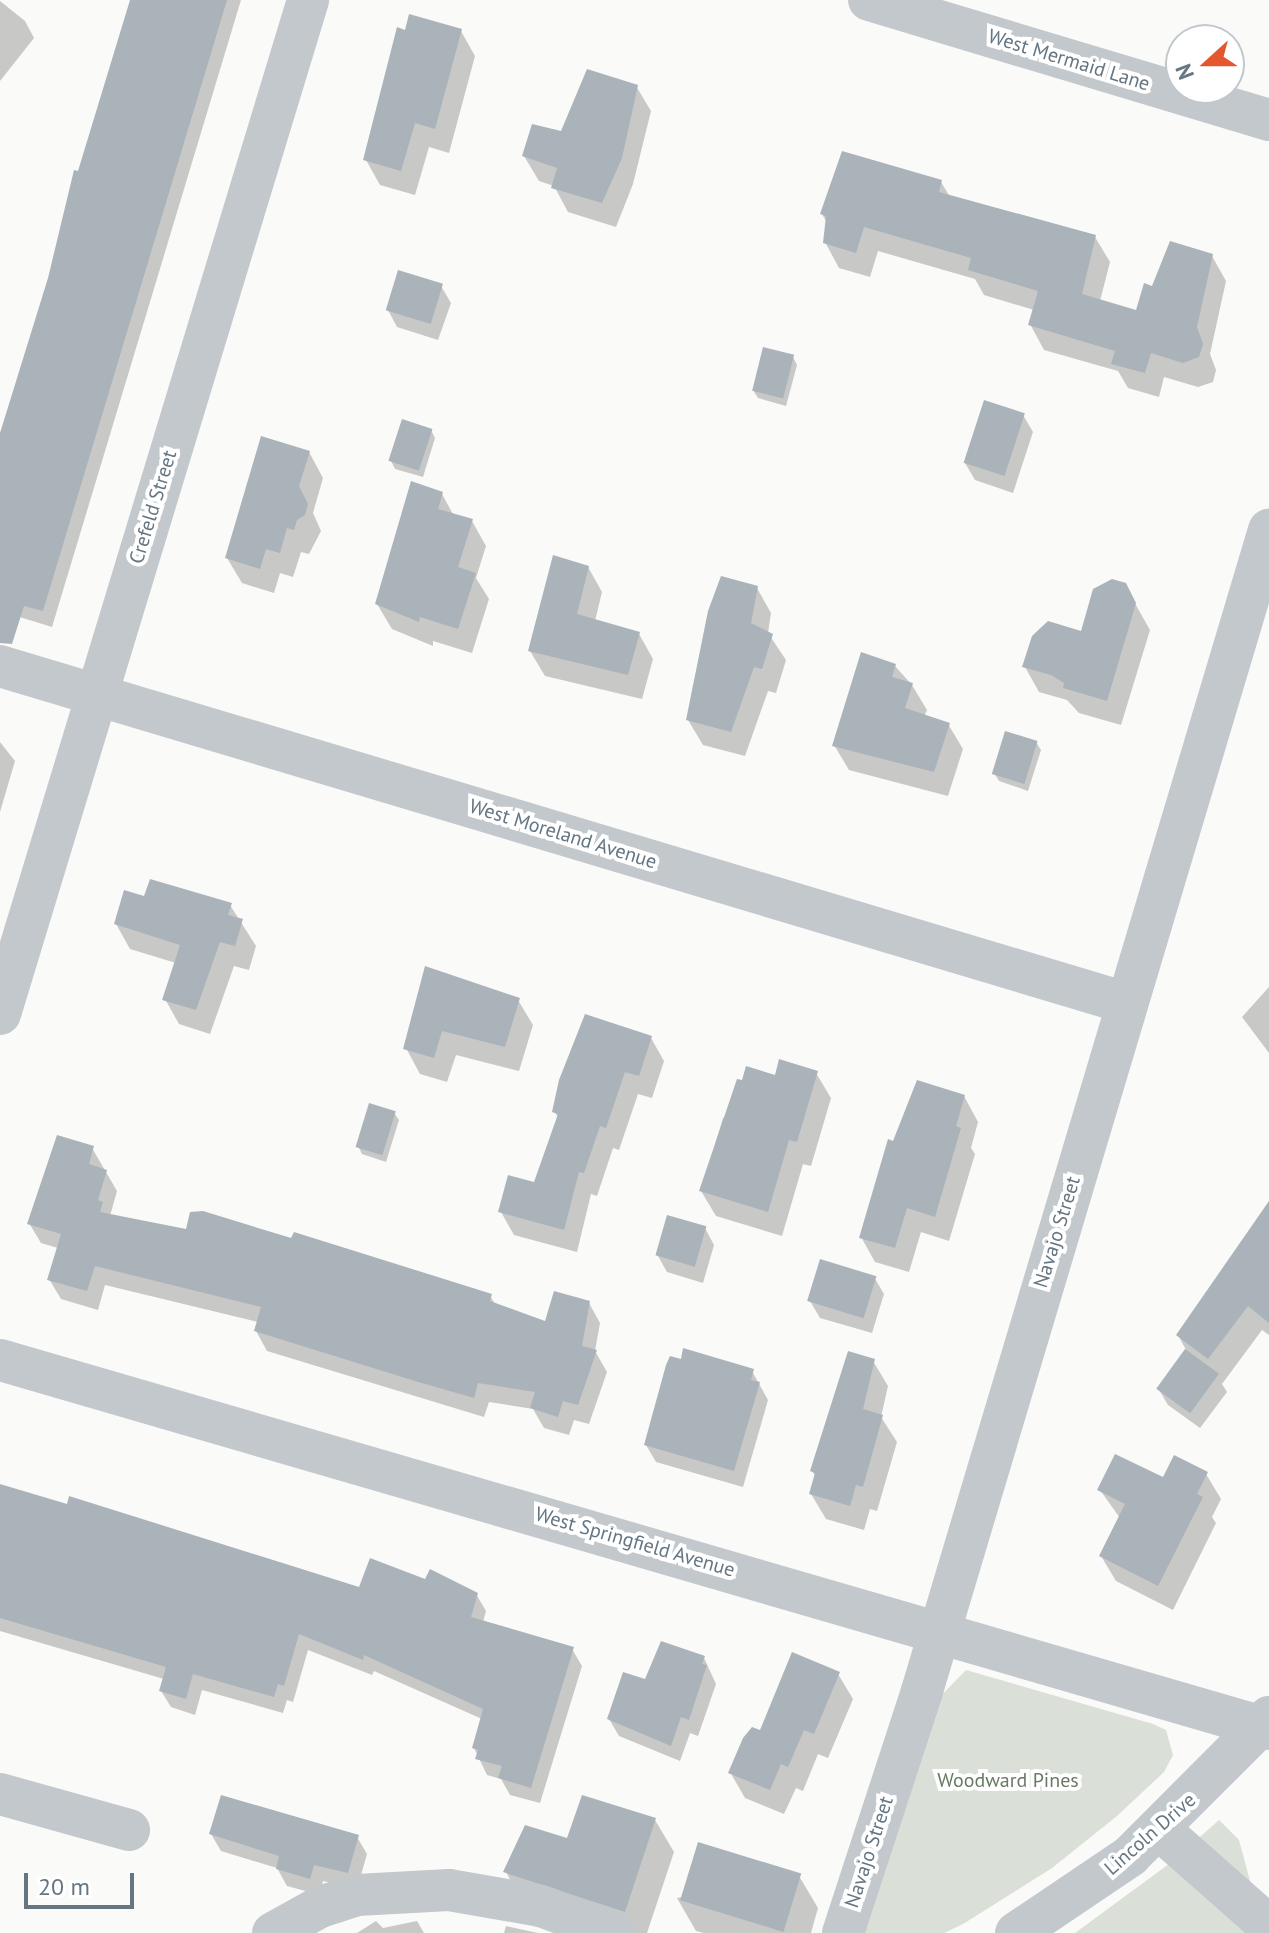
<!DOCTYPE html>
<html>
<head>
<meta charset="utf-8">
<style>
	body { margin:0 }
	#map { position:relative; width:1269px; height:1933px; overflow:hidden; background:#fafaf8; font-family:"PT Sans",sans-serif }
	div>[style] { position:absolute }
	.green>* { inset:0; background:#dadfd7 }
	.shadow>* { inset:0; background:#0003 }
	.building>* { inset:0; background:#aab3b9; transform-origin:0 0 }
	.minor>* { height:42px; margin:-21px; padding:0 21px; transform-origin:21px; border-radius:21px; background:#c3c8cc }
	span { translate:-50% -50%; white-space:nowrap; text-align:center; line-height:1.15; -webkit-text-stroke:8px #fff; paint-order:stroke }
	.street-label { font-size:20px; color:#657683 }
	.park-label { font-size:20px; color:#687a64 }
	.north { position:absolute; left:1165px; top:24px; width:80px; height:80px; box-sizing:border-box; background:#fff; border:2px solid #c1c8cd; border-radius:50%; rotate:249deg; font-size:22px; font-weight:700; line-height:32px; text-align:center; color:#657683 }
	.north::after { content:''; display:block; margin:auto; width:28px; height:36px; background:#e4572e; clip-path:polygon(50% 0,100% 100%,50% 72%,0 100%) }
	.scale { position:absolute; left:24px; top:1873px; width:110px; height:36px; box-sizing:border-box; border:4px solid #657683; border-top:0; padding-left:10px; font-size:24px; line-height:28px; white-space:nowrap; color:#657683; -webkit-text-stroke:6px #fff; paint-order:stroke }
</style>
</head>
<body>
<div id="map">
	<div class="green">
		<div style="clip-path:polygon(966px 1670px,1153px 1724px,1166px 1730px,1173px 1755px,1164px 1772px,1117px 1816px,1052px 1868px,963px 1924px,944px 1933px,856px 1933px,935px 1702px)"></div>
		<div style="clip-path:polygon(1219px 1820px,1239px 1840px,1264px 1933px,1075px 1933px,1173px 1861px)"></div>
	</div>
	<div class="shadow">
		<div style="clip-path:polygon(131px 0,241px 0,52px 627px,0 611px,0 443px)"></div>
		<div style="clip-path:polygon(0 1px,25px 21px,34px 38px,0 81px)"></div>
		<div style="clip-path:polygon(461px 31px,475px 56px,449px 153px,429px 147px,415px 195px,380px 185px,366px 160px,406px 32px)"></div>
		<div style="clip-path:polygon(636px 86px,651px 111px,633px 184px,616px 227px,568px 212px,554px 186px,539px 181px,524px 156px)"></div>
		<div style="clip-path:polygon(941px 182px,950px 197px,1095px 237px,1110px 262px,1100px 301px,1137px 312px,1153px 288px,1212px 256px,1226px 281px,1210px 354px,1216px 370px,1213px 382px,1198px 387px,1164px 377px,1159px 397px,1128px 388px,1118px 371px,1044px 350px,1030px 324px,1034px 310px,984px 295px,975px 279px,878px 251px,870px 277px,839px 268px,825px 242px,827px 223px,822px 214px)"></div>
		<div style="clip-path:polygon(441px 286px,451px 303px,438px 340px,397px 327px,388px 310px)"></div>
		<div style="clip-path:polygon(793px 357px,797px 365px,786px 406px,758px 398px,753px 390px)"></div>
		<div style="clip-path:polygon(1023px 415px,1033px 432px,1013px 493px,975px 480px,965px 463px)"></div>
		<div style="clip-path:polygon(431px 430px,435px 438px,423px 477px,395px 469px,391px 461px)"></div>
		<div style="clip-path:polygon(309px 452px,323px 478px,313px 513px,321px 531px,309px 554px,301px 552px,293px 577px,280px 573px,274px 593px,242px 583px,227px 558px)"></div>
		<div style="clip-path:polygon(442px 494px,454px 516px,472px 521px,486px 546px,476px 578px,489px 599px,472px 653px,433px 641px,433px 646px,392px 629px,377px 604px)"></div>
		<div style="clip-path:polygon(588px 567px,602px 592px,595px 621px,639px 634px,653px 659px,642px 699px,545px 676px,530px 651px)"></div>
		<div style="clip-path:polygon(1124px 584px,1150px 630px,1121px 725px,1079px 713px,1067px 700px,1039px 692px,1025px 667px,1082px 633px)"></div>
		<div style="clip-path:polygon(757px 588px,771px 613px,768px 633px,786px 660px,776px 693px,768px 691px,745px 756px,703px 745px,688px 720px)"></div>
		<div style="clip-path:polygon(895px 666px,912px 685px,927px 710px,924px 717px,948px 724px,963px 749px,948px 796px,849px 770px,834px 745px)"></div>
		<div style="clip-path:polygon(0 742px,15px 761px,0 812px)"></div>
		<div style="clip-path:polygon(1036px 742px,1041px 750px,1028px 791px,999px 781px,994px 773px)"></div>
		<div style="clip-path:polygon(146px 899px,230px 905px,256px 946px,249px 970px,234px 966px,210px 1034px,179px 1024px,165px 999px,176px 963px,130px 949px,116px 924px)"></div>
		<div style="clip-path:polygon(426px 969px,518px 1000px,533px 1025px,519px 1071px,456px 1055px,447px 1082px,420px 1074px,406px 1048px)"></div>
		<div style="clip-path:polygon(1269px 987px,1269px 1053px,1242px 1017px)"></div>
		<div style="clip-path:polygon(651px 1038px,664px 1061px,652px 1098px,638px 1094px,619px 1150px,613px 1148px,597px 1196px,591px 1194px,577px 1252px,514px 1235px,501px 1212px,536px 1185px,559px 1119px,554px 1111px)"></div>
		<div style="clip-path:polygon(816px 1073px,831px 1098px,811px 1166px,803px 1164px,782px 1236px,716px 1216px,701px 1191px,723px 1118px,776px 1078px)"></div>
		<div style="clip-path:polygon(964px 1096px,978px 1122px,971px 1148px,975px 1154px,949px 1241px,921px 1232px,909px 1272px,875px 1262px,861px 1237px,895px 1144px)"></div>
		<div style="clip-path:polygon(394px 1113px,399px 1120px,386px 1162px,362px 1154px,358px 1146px)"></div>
		<div style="clip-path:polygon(92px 1148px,117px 1191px,110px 1216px,490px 1296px,496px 1305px,547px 1324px,589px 1303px,600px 1323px,595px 1351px,607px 1372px,589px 1424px,574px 1420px,569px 1435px,544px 1428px,533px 1409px,489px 1402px,484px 1417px,267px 1351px,256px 1331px,258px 1322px,105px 1285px,98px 1310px,61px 1299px,49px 1279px,58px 1248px,41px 1243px,29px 1223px)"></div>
		<div style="clip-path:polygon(1269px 1205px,1269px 1335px,1262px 1330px,1222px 1384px,1227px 1392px,1200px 1428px,1168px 1405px,1158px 1388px,1186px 1350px,1178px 1335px)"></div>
		<div style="clip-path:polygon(705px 1228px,714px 1245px,703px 1283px,667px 1272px,658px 1256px)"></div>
		<div style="clip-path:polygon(874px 1277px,884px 1294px,872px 1333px,820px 1318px,810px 1301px)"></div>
		<div style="clip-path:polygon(873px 1361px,888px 1386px,881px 1417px,897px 1442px,877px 1511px,870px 1509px,864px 1530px,826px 1519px,811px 1494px,816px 1477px,812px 1471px)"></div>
		<div style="clip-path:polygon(752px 1371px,768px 1400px,743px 1487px,656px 1462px,646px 1445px)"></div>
		<div style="clip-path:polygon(1206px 1474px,1221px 1499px,1212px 1517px,1216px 1523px,1173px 1610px,1116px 1581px,1101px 1556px,1120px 1518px,1100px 1490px)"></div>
		<div style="clip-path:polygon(0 1487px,360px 1590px,426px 1581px,476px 1594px,486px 1611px,483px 1622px,572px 1649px,582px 1666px,540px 1803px,510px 1795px,501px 1779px,487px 1775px,474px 1748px,482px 1719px,374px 1671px,372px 1675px,308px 1650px,293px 1702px,287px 1700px,283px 1713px,202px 1690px,195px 1715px,171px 1707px,161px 1691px,164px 1679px,0 1631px)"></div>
		<div style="clip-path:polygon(704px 1658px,716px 1684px,698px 1736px,690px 1733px,680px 1761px,619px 1736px,609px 1719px,646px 1681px)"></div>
		<div style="clip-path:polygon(838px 1674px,853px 1699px,828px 1758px,818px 1754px,803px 1791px,796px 1788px,784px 1814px,745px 1798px,730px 1772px,761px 1732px)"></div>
		<div style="clip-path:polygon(655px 1820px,674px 1852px,647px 1933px,617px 1933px,524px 1905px,506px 1872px,568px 1840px)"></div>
		<div style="clip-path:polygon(211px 1834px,357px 1837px,367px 1854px,357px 1889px,323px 1881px,320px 1895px,287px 1886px,277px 1868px,221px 1851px)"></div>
		<div style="clip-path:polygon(799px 1876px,818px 1908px,811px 1933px,704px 1933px,696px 1931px,677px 1898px)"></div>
		<div style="clip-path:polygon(376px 1921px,383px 1928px,417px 1921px,424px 1933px,357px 1933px)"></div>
		<div style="clip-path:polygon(506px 1926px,538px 1933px,504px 1933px)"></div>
	</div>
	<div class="building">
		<div style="clip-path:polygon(130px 0,227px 0,43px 611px,24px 606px,12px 644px,0 643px,0 433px,48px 278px,74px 170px,78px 171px)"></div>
		<div style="clip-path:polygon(409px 14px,462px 29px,435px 129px,415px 123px,401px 171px,363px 160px,397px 27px,405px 30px)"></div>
		<div style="clip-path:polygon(587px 69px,638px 85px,622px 158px,602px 203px,551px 188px,557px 168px,522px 156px,532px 124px,561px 131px)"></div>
		<div style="clip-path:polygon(842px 151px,942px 180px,939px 192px,1096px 235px,1082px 294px,1136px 310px,1144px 283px,1152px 286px,1170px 241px,1213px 254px,1197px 327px,1203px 344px,1199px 357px,1183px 363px,1151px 353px,1145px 373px,1111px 364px,1115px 351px,1028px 325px,1038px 291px,968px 270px,971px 258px,864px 227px,856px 253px,823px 243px,826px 216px,820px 214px)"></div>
		<div style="left:398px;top:270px;width:47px;height:42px;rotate:17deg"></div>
		<div style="left:763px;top:347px;width:32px;height:45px;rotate:14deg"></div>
		<div style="left:984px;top:400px;width:43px;height:66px;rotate:18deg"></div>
		<div style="left:402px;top:419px;width:32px;height:44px;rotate:18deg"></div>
		<div style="clip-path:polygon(261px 436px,310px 451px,299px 486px,308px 504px,305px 515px,297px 520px,294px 530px,287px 528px,280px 553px,266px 549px,260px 569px,225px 558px)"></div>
		<div style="clip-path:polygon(411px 481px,443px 492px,438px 509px,473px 519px,458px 567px,476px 573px,458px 629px,420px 617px,419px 622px,375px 604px)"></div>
		<div style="clip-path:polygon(553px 555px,589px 566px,577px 614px,640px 632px,628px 675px,528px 651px)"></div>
		<div style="clip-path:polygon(721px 576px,758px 586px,751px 623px,773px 634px,762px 669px,754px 667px,731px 732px,686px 720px,708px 611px)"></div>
		<div style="clip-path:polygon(1112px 579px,1126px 583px,1136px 603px,1107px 701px,1063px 688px,1064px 683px,1051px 675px,1022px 667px,1032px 636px,1048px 621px,1081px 631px,1093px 589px)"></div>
		<div style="clip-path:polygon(861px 652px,896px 664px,892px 677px,913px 683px,905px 708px,950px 723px,934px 772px,832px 746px)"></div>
		<div style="left:1005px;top:731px;width:34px;height:45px;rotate:17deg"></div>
		<div style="clip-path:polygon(150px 879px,232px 903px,228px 915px,243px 919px,235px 946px,220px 942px,196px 1010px,162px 1000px,180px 945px,114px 924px,124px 890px,144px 896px)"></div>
		<div style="clip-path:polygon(425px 966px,520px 998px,505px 1047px,442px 1031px,434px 1058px,403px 1049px)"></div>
		<div style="clip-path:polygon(585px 1014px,652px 1036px,639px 1076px,625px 1072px,606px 1128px,600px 1126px,584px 1173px,579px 1172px,564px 1230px,498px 1212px,508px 1175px,534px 1182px,558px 1114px,552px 1112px,559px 1080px)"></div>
		<div style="clip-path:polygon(779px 1059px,818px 1071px,797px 1142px,789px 1140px,768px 1212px,699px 1191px,737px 1079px,742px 1080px,746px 1066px,775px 1075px)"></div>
		<div style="clip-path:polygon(917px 1080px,965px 1095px,956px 1126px,961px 1128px,935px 1217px,907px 1208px,895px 1248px,859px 1238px,888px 1139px,893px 1141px)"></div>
		<div style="left:369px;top:1103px;width:28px;height:46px;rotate:17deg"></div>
		<div style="clip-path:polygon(57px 1135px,94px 1146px,89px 1164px,107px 1170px,98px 1200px,103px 1202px,100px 1212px,186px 1229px,190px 1212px,203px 1211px,291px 1238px,294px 1232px,492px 1294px,490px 1301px,545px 1321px,554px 1291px,590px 1301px,582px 1346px,597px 1350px,578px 1405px,563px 1401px,558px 1417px,530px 1408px,535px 1392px,478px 1383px,474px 1398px,415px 1381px,254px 1331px,261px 1307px,95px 1266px,87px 1291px,47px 1280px,61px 1234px,27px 1224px)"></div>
		<div style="clip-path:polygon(1269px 1201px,1269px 1323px,1248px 1306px,1208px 1359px,1176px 1335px)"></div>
		<div style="left:667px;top:1215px;width:41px;height:42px;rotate:16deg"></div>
		<div style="left:820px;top:1259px;width:59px;height:44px;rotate:17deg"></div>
		<div style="clip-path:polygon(683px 1348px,754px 1369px,751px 1380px,760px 1382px,734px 1471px,644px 1445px,666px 1365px,670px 1356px,681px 1359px)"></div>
		<div style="left:1185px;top:1349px;width:42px;height:49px;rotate:36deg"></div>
		<div style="clip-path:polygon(848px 1351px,875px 1359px,863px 1409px,883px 1415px,863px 1487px,856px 1485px,850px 1506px,809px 1494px,815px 1473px,810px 1471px)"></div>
		<div style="clip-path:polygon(1115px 1454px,1163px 1477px,1174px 1455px,1208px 1472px,1197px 1494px,1203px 1497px,1158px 1586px,1099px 1556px,1125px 1504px,1097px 1490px)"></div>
		<div style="clip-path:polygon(0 1484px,67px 1504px,69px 1496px,359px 1587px,370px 1558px,425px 1579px,430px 1569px,478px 1593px,471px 1617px,574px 1647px,531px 1788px,498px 1778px,502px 1766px,475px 1759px,478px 1750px,472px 1748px,483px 1709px,364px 1655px,363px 1660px,299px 1634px,284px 1686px,278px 1684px,274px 1697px,193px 1674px,186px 1699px,159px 1691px,166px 1667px,0 1618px)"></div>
		<div style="clip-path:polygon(661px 1641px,705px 1656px,702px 1664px,707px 1665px,689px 1720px,681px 1717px,671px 1746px,607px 1719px,623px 1672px,645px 1679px)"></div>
		<div style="clip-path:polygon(792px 1652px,840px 1672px,814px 1734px,804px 1730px,788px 1767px,781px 1764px,770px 1790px,728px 1773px,743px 1738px,752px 1727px,760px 1730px)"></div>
		<div style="clip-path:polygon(221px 1795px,359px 1835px,348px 1873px,314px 1865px,310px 1879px,276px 1869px,279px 1856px,209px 1834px)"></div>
		<div style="clip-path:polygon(582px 1795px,656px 1818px,625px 1912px,503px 1872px,525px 1825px,567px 1838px)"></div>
		<div style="left:698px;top:1842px;width:108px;height:61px;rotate:17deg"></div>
	</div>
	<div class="minor">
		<div style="left:869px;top:0;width:418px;rotate:16.7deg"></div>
		<div style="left:0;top:666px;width:1175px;rotate:16.66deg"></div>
		<div style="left:0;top:1014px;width:1060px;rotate:-73.1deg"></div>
		<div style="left:0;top:1360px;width:1322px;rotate:16.21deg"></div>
		<div style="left:0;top:1794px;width:134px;rotate:15.6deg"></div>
		<div style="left:1159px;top:1829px;width:147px;rotate:41.4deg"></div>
		<div style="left:273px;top:1933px;width:54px;rotate:-29deg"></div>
		<div style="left:320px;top:1907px;width:39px;rotate:-18deg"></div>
		<div style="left:357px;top:1895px;width:92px;rotate:-3.1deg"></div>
		<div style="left:449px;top:1890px;width:93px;rotate:9.9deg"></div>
		<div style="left:541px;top:1906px;width:78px;rotate:20.3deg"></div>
		<div style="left:843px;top:1933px;width:255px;rotate:-71.9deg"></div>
		<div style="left:922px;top:1691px;width:1212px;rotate:-73.36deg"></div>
		<div style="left:1016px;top:1933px;width:138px;rotate:-34deg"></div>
		<div style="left:1130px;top:1856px;width:197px;rotate:-45deg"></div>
	</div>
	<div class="street-label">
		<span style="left:1069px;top:60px;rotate:17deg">West Mermaid Lane</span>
		<span style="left:153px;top:507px;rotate:-73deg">Crefeld Street</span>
		<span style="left:563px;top:834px;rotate:17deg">West Moreland Avenue</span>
		<span style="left:1057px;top:1232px;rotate:-73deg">Navajo Street</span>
		<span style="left:635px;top:1542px;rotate:16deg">West Springfield Avenue</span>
		<span style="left:1150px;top:1834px;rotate:-41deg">Lincoln Drive</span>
		<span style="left:869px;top:1852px;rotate:-72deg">Navajo Street</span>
	</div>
	<div class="park-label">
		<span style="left:1008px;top:1780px">Woodward Pines</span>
	</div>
	<div class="north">N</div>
	<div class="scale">20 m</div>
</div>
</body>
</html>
